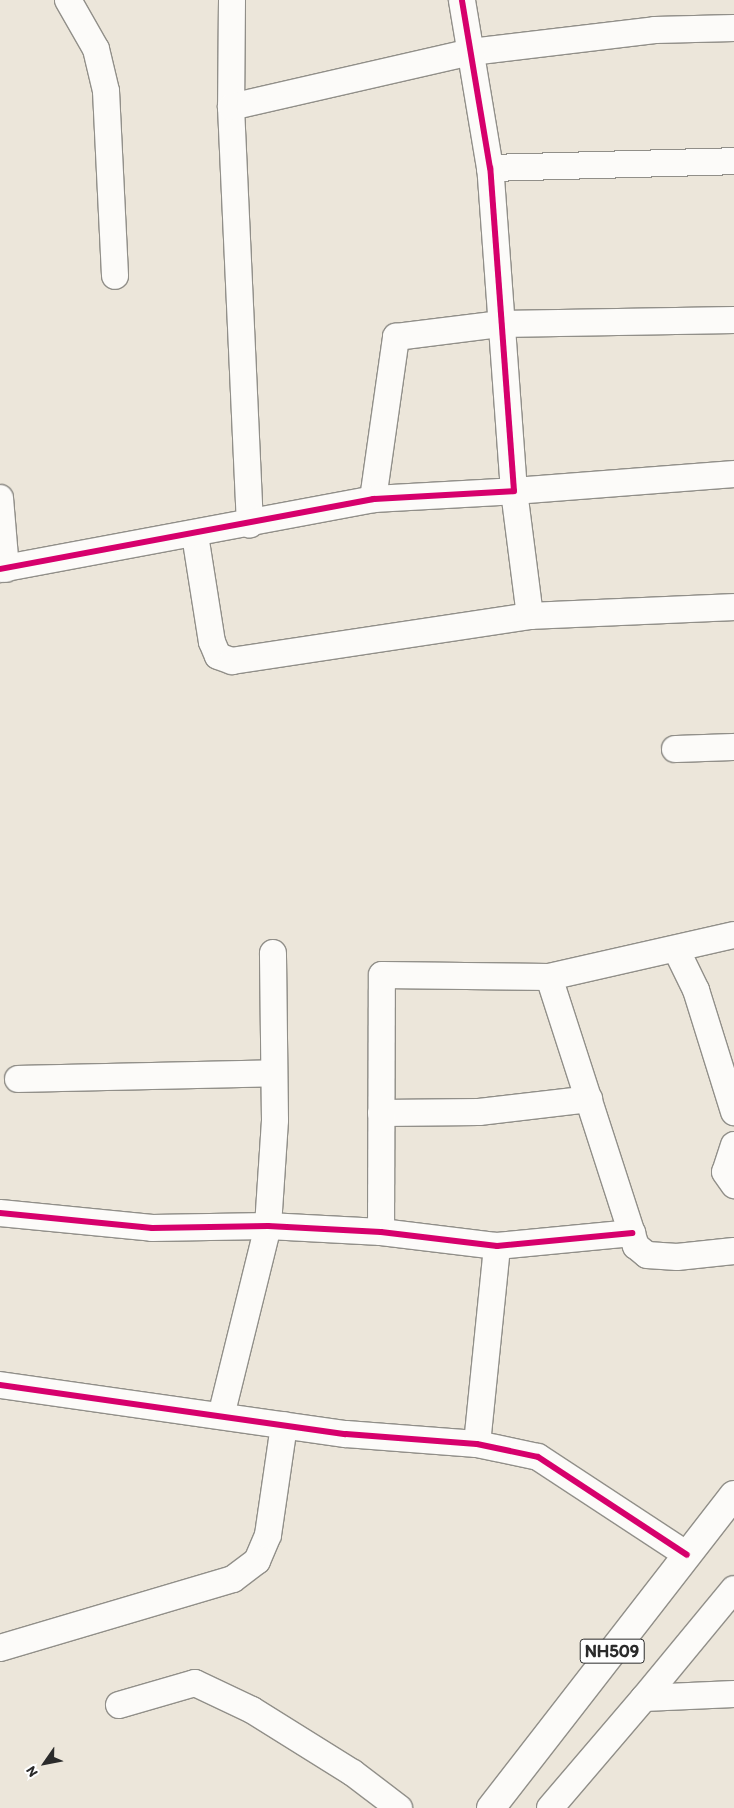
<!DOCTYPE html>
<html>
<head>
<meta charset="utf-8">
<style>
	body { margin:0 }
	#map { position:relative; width:734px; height:1808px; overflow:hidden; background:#ece6da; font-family:Itim,sans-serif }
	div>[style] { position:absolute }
	.roads { filter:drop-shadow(1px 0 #918f89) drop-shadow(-1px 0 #918f89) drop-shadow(0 1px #918f89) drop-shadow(0 -1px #918f89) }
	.minor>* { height:26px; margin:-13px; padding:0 13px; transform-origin:13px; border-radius:13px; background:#fcfbf9 }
	.trunk>* { height:28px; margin:-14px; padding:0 14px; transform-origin:14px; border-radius:14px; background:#fcfbf9 }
	.cycleway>* { height:6px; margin:-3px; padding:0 3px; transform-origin:3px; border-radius:3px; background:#d6006c }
	span { translate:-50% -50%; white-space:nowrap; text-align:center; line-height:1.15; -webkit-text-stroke:5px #fff; paint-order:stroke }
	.shield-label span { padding:1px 4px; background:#fff; border:1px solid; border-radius:4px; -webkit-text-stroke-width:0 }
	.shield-label { font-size:18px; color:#2b2b2b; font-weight:700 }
	.north { position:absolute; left:20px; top:1738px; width:50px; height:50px; -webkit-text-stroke:4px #fff; paint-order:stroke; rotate:237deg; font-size:14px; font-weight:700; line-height:20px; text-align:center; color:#2b2b2b }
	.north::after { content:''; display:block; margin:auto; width:18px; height:22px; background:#2b2b2b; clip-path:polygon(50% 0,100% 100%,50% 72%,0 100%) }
</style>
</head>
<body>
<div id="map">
	<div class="roads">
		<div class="minor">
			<div style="left:68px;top:0;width:56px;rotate:60.3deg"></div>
			<div style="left:96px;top:49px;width:43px;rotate:76.6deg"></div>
			<div style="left:106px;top:91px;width:185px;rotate:87.2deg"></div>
			<div style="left:232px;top:0;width:107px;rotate:90.5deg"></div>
			<div style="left:231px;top:107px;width:418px;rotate:87.4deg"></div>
			<div style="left:231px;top:107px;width:246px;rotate:-12.9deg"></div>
			<div style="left:471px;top:52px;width:185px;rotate:-6.8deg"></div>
			<div style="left:655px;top:30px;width:79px;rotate:-1.5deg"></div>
			<div style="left:490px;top:168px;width:244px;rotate:-1.6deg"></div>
			<div style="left:0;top:498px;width:71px;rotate:85.2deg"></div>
			<div style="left:373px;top:499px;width:164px;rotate:-81.9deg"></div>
			<div style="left:396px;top:337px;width:106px;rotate:-7.1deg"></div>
			<div style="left:501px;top:324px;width:233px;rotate:-1deg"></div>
			<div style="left:195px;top:535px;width:108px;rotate:81deg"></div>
			<div style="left:212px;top:642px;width:15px;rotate:67deg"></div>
			<div style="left:218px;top:656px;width:15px;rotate:20deg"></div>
			<div style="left:232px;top:661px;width:301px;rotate:-8.6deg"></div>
			<div style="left:530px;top:616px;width:204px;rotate:-2.5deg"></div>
			<div style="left:0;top:569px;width:380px;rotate:-10.6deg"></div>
			<div style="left:373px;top:499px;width:141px;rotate:-3.2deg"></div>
			<div style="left:514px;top:491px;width:324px;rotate:-94.2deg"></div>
			<div style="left:490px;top:168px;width:170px;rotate:-99.5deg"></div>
			<div style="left:530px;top:616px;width:126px;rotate:-97.3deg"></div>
			<div style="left:514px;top:491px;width:221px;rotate:-4.4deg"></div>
			<div style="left:675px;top:749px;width:59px;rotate:-1.9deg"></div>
			<div style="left:676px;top:949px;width:46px;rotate:64deg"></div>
			<div style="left:696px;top:990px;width:128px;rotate:72.7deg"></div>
			<div style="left:549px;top:977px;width:283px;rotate:72.1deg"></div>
			<div style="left:636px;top:1246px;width:14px;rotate:39deg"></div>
			<div style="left:647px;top:1255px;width:30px;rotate:4deg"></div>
			<div style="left:677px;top:1257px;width:57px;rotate:-6deg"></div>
			<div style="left:18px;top:1079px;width:256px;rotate:-1.3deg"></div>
			<div style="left:381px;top:1113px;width:98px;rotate:-0.6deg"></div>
			<div style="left:479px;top:1112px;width:111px;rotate:-6.7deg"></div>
			<div style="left:734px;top:1145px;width:28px;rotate:108deg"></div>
			<div style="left:725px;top:1172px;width:16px;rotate:55deg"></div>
			<div style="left:0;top:1213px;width:153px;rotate:5.6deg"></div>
			<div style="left:152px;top:1228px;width:116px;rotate:-1deg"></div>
			<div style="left:268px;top:1226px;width:113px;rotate:3deg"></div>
			<div style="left:381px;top:1232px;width:117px;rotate:6.9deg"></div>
			<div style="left:497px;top:1246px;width:136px;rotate:-5.5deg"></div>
			<div style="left:381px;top:1232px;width:257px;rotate:-89.8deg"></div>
			<div style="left:382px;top:975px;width:167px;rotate:0.7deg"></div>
			<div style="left:549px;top:977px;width:190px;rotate:-12.8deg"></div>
			<div style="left:0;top:1385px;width:349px;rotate:8.1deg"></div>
			<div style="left:346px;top:1434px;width:131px;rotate:4.4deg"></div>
			<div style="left:477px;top:1444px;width:62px;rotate:12deg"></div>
			<div style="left:538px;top:1457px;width:178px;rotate:33.3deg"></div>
			<div style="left:221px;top:1416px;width:196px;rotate:-76.1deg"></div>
			<div style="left:268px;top:1226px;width:106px;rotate:-86.2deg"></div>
			<div style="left:275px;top:1120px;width:167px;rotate:-90.7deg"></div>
			<div style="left:477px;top:1444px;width:199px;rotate:-84.2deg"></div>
			<div style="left:0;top:1648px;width:243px;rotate:-16.5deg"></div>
			<div style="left:233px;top:1579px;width:30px;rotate:-37deg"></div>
			<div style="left:257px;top:1561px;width:28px;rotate:-67deg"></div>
			<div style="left:268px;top:1535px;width:111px;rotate:-81.7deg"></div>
			<div style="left:644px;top:1698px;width:141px;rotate:-50.5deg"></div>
			<div style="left:119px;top:1705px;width:79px;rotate:-16.1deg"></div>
			<div style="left:195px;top:1683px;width:63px;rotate:25.3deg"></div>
			<div style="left:252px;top:1710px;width:119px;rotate:32deg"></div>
			<div style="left:353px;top:1773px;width:58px;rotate:37.3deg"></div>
			<div style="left:550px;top:1808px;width:145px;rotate:-49.5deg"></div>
			<div style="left:644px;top:1698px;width:90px;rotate:-2.5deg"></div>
		</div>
		<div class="trunk">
			<div style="left:491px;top:1808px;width:396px;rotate:-52.2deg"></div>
		</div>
	</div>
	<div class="cycleway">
		<div style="left:0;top:569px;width:380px;rotate:-10.6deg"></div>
		<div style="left:373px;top:499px;width:141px;rotate:-3.2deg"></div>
		<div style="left:514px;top:491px;width:324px;rotate:-94.2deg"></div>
		<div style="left:490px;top:168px;width:170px;rotate:-99.5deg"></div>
		<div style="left:0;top:1213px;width:153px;rotate:5.6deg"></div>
		<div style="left:152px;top:1228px;width:116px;rotate:-1deg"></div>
		<div style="left:268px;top:1226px;width:113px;rotate:3deg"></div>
		<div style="left:381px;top:1232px;width:117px;rotate:6.9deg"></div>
		<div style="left:497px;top:1246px;width:136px;rotate:-5.5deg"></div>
		<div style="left:0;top:1385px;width:349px;rotate:8.1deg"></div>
		<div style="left:346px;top:1434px;width:131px;rotate:4.4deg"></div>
		<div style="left:477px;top:1444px;width:62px;rotate:12deg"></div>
		<div style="left:538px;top:1457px;width:178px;rotate:33.3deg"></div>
	</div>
	<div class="shield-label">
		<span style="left:612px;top:1651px">NH509</span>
	</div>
	<div class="north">N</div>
</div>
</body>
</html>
